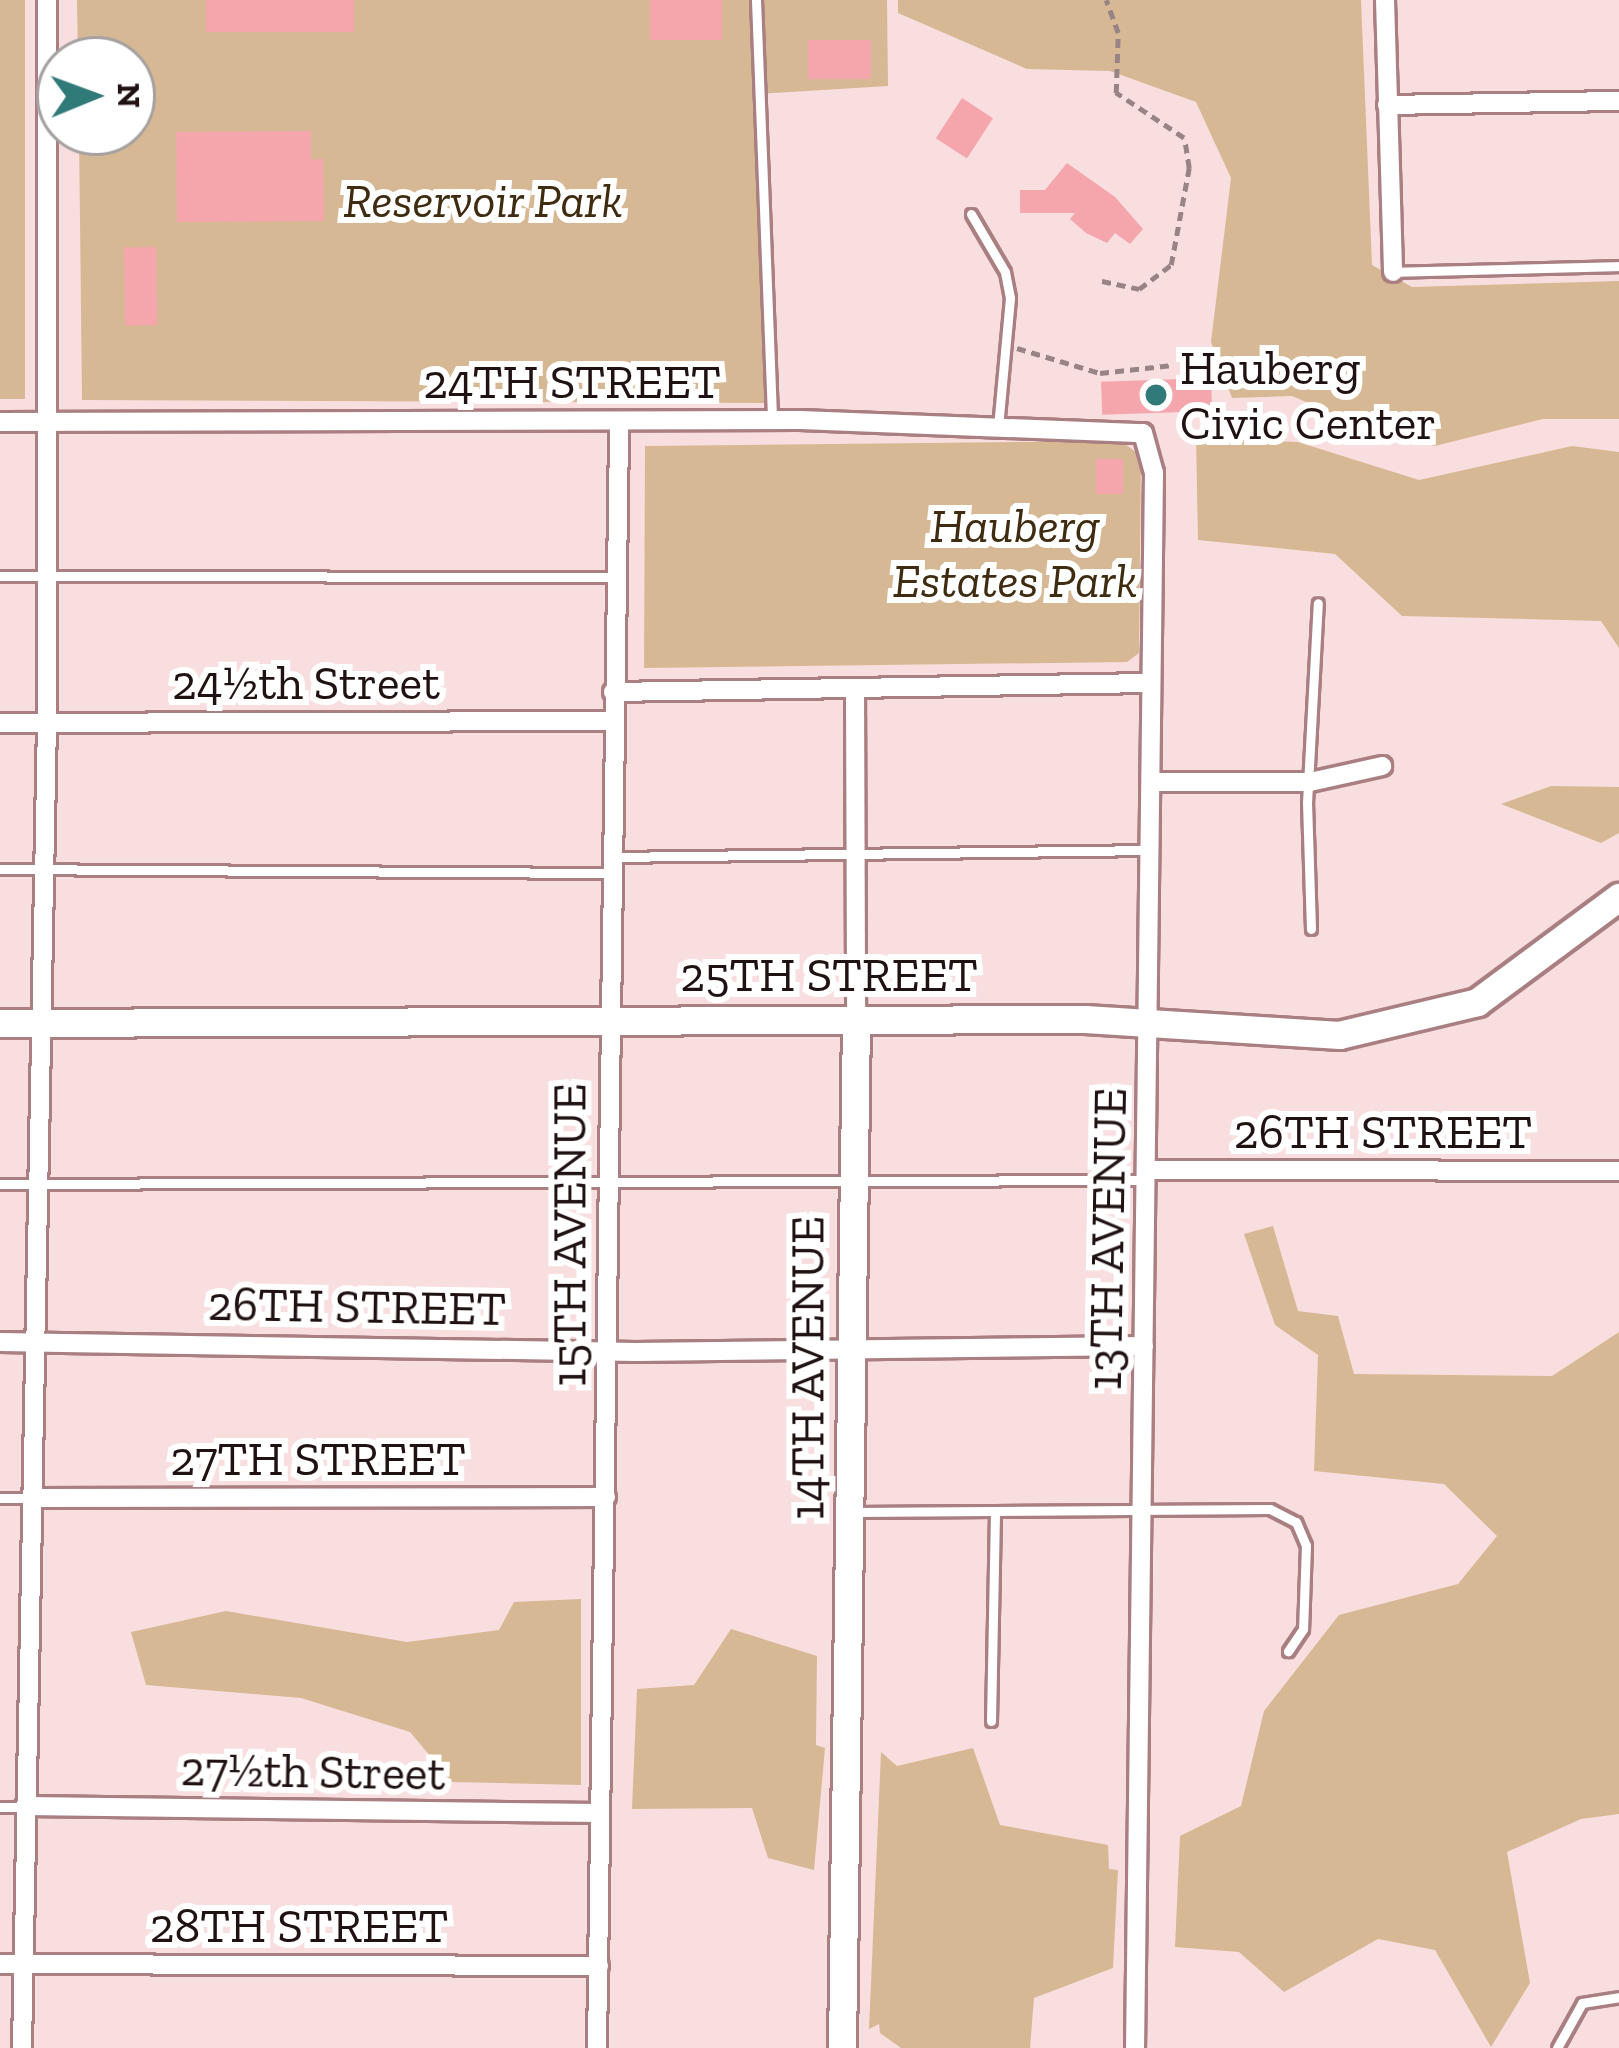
<!DOCTYPE html>
<html>
<head>
<meta charset="utf-8">
<style>
	body { margin:0 }
	#map { position:relative; width:1619px; height:2048px; overflow:hidden; background:#f9dedf; font-family:"Zilla Slab",serif }
	div>[style] { position:absolute }
	.green>* { inset:0; background:#d6b994; transform-origin:0 0 }
	.building>* { inset:0; background:#f4a6ac; transform-origin:0 0 }
	.path>* { height:4.5px; margin-top:-2.25px; transform-origin:0; background:repeating-linear-gradient(90deg,#998485 0 9px,transparent 0 15px) }
	.roads { filter:drop-shadow(3px 0 #a97f82) drop-shadow(-3px 0 #a97f82) drop-shadow(0 3px #a97f82) drop-shadow(0 -3px #a97f82) }
	.lane>* { height:9px; margin:-4.5px; padding:0 4.5px; transform-origin:4.5px; border-radius:4.5px; background:#fff }
	.street>* { height:18px; margin:-9px; padding:0 9px; transform-origin:9px; border-radius:9px; background:#fff }
	.secondary>* { height:27px; margin:-13.5px; padding:0 13.5px; transform-origin:13.5px; border-radius:13.5px; background:#fff }
	.dots>* { width:33px; height:33px; translate:-50% -50%; box-sizing:border-box; border:6px solid #fff; border-radius:50% }
	span { translate:-50% -50%; white-space:nowrap; text-align:center; line-height:1.15; -webkit-text-stroke:12px #fff; paint-order:stroke }
	.park-label { font-size:48px; color:#3e2b10; font-style:italic }
	.poi-label { font-size:48px; color:#201112 }
	.left { translate:0 -50%; text-align:left }
	.street-label { font-size:48px; color:#201112 }
	.north { position:absolute; left:36px; top:36px; width:120px; height:120px; box-sizing:border-box; background:#fff; border:3px solid #a6a0a0; border-radius:50%; rotate:89deg; font-size:33px; font-weight:700; line-height:48px; text-align:center; color:#201112 }
	.north::after { content:''; display:block; margin:auto; width:42px; height:54px; background:#317a7a; clip-path:polygon(50% 0,100% 100%,50% 72%,0 100%) }
</style>
</head>
<body>
<div id="map">
	<div class="green">
		<div style="left:0;top:0;width:25px;height:399px"></div>
		<div style="clip-path:polygon(77px 0,887px 0,888px 86px,759px 94px,769px 403px,82px 400px,79px 132px,132px 132px,132px 60px,78px 60px)"></div>
		<div style="clip-path:polygon(898px 0,1361px 0,1372px 265px,1412px 287px,1619px 281px,1619px 419px,1543px 419px,1435px 446px,1369px 429px,1292px 396px,1232px 398px,1211px 342px,1231px 178px,1196px 102px,1110px 71px,1027px 69px,898px 13px)"></div>
		<div style="clip-path:polygon(1196px 438px,1298px 442px,1419px 480px,1572px 446px,1619px 452px,1619px 648px,1601px 621px,1402px 616px,1335px 554px,1198px 540px)"></div>
		<div style="clip-path:polygon(1121px 441px,1141px 456px,1139px 653px,1127px 662px,644px 668px,645px 446px)"></div>
		<div style="clip-path:polygon(1551px 786px,1619px 787px,1619px 833px,1601px 843px,1501px 804px)"></div>
		<div style="clip-path:polygon(1273px 1226px,1298px 1311px,1338px 1316px,1354px 1374px,1552px 1376px,1619px 1332px,1619px 1814px,1581px 1819px,1507px 1852px,1530px 1983px,1491px 2047px,1435px 1950px,1378px 1939px,1284px 1992px,1239px 1952px,1175px 1947px,1180px 1836px,1241px 1806px,1264px 1711px,1339px 1615px,1458px 1584px,1497px 1536px,1444px 1484px,1314px 1471px,1318px 1355px,1275px 1325px,1244px 1234px)"></div>
		<div style="clip-path:polygon(581px 1599px,581px 1785px,452px 1782px,410px 1732px,301px 1698px,146px 1685px,131px 1632px,226px 1611px,407px 1642px,499px 1630px,514px 1602px)"></div>
		<div style="clip-path:polygon(731px 1629px,817px 1656px,816px 1745px,825px 1748px,814px 1870px,768px 1858px,752px 1808px,632px 1809px,637px 1689px,694px 1685px)"></div>
		<div style="clip-path:polygon(973px 1748px,1000px 1825px,1108px 1845px,1109px 1869px,1118px 1870px,1113px 1968px,1034px 1998px,1030px 2048px,901px 2048px,880px 2033px,879px 2024px,869px 2029px,881px 1752px,897px 1766px)"></div>
	</div>
	<div class="building">
		<div style="left:206px;top:0;width:148px;height:32px"></div>
		<div style="left:650px;top:0;width:72px;height:40px"></div>
		<div style="left:808px;top:40px;width:63px;height:39px"></div>
		<div style="left:962px;top:98px;width:37px;height:48px;rotate:33deg"></div>
		<div style="clip-path:polygon(311px 131px,311px 159px,323px 159px,324px 221px,177px 222px,176px 132px)"></div>
		<div style="clip-path:polygon(1067px 163px,1115px 197px,1143px 229px,1130px 244px,1115px 233px,1107px 243px,1086px 233px,1070px 219px,1075px 213px,1020px 213px,1020px 190px,1045px 190px)"></div>
		<div style="left:156px;top:247px;width:78px;height:32px;rotate:89deg"></div>
		<div style="left:1211px;top:378px;width:33px;height:110px;rotate:88deg"></div>
		<div style="left:1096px;top:459px;width:27px;height:35px"></div>
	</div>
	<div class="path">
		<div style="left:1102px;top:281px;width:38px;rotate:12deg"></div>
		<div style="left:1139px;top:289px;width:40px;rotate:-37deg"></div>
		<div style="left:1171px;top:265px;width:99px;rotate:-79.5deg"></div>
		<div style="left:1189px;top:168px;width:30px;rotate:-99deg"></div>
		<div style="left:1184px;top:138px;width:82px;rotate:-146.5deg"></div>
		<div style="left:1116px;top:93px;width:60px;rotate:-88.1deg"></div>
		<div style="left:1118px;top:33px;width:35px;rotate:-110deg"></div>
		<div style="left:1017px;top:348px;width:87px;rotate:16.8deg"></div>
		<div style="left:1100px;top:373px;width:73px;rotate:-6.3deg"></div>
	</div>
	<div class="roads">
		<div class="lane">
			<div style="left:756px;top:0;width:420px;rotate:87.8deg"></div>
			<div style="left:971px;top:214px;width:67px;rotate:59.6deg"></div>
			<div style="left:1005px;top:272px;width:26px;rotate:79deg"></div>
			<div style="left:1010px;top:298px;width:130px;rotate:95.3deg"></div>
			<div style="left:1393px;top:272px;width:226px;rotate:-1.5deg"></div>
			<div style="left:0;top:576px;width:615px;rotate:0.09deg"></div>
			<div style="left:612px;top:857px;width:539px;rotate:-0.74deg"></div>
			<div style="left:0;top:869px;width:611px;rotate:0.38deg"></div>
			<div style="left:1311px;top:929px;width:126px;rotate:-91.8deg"></div>
			<div style="left:1307px;top:803px;width:200px;rotate:-86.9deg"></div>
			<div style="left:0;top:1184px;width:1146px;rotate:-0.2deg"></div>
			<div style="left:0;top:1498px;width:31px"></div>
			<div style="left:854px;top:1512px;width:416px;rotate:-0.4deg"></div>
			<div style="left:1270px;top:1509px;width:29px;rotate:27deg"></div>
			<div style="left:1296px;top:1522px;width:25px;rotate:67deg"></div>
			<div style="left:1306px;top:1545px;width:84px;rotate:92deg"></div>
			<div style="left:1303px;top:1629px;width:27px;rotate:124deg"></div>
			<div style="left:991px;top:1721px;width:206px;rotate:-88.9deg"></div>
			<div style="left:0;top:1807px;width:25px"></div>
			<div style="left:1557px;top:2048px;width:51px;rotate:-60.9deg"></div>
			<div style="left:1582px;top:2003px;width:37px;rotate:-9deg"></div>
		</div>
		<div class="street">
			<div style="left:1385px;top:0;width:272px;rotate:88.3deg"></div>
			<div style="left:1387px;top:105px;width:232px;rotate:-1deg"></div>
			<div style="left:0;top:422px;width:800px;rotate:-0.14deg"></div>
			<div style="left:800px;top:420px;width:343px;rotate:2.2deg"></div>
			<div style="left:1143px;top:433px;width:41px;rotate:74.6deg"></div>
			<div style="left:1154px;top:473px;width:1575px;rotate:90.69deg"></div>
			<div style="left:855px;top:688px;width:331px;rotate:89.8deg"></div>
			<div style="left:613px;top:692px;width:538px;rotate:-0.96deg"></div>
			<div style="left:0;top:723px;width:612px;rotate:-0.19deg"></div>
			<div style="left:1151px;top:782px;width:159px"></div>
			<div style="left:1310px;top:782px;width:74px;rotate:-12.5deg"></div>
			<div style="left:1146px;top:1170px;width:473px;rotate:0.1deg"></div>
			<div style="left:0;top:1342px;width:636px;rotate:0.9deg"></div>
			<div style="left:636px;top:1352px;width:508px;rotate:-0.68deg"></div>
			<div style="left:31px;top:1498px;width:575px;rotate:-0.1deg"></div>
			<div style="left:25px;top:1806px;width:575px;rotate:0.7deg"></div>
			<div style="left:0;top:1964px;width:599px;rotate:0.19deg"></div>
			<div style="left:22px;top:2048px;width:1326px;rotate:-88.92deg"></div>
			<div style="left:47px;top:722px;width:722px;rotate:-90deg"></div>
			<div style="left:597px;top:2048px;width:1626px;rotate:-89.22deg"></div>
		</div>
		<div class="secondary">
			<div style="left:0;top:1023px;width:1085px;rotate:-0.21deg"></div>
			<div style="left:1085px;top:1019px;width:255px;rotate:3.6deg"></div>
			<div style="left:1339px;top:1035px;width:142px;rotate:-13.4deg"></div>
			<div style="left:1477px;top:1002px;width:177px;rotate:-36.5deg"></div>
			<div style="left:842px;top:2048px;width:1029px;rotate:-89.22deg"></div>
		</div>
	</div>
	<div class="dots">
		<div style="left:1156px;top:395px;background:#317a7a"></div>
	</div>
	<div class="park-label">
		<span style="left:483px;top:201px">Reservoir Park</span>
		<span style="left:1015px;top:553px">Hauberg<br>Estates Park</span>
	</div>
	<div class="poi-label">
		<span class="left" style="left:1180px;top:395px">Hauberg<br>Civic Center</span>
	</div>
	<div class="street-label">
		<span style="left:572px;top:382px">24TH STREET</span>
		<span style="left:306px;top:683px">24½th Street</span>
		<span style="left:829px;top:975px">25TH STREET</span>
		<span style="left:1383px;top:1132px">26TH STREET</span>
		<span style="left:569px;top:1235px;rotate:-90deg">15TH AVENUE</span>
		<span style="left:1107px;top:1239px;rotate:-89deg">13TH AVENUE</span>
		<span style="left:357px;top:1306px;rotate:1deg">26TH STREET</span>
		<span style="left:807px;top:1368px;rotate:-90deg">14TH AVENUE</span>
		<span style="left:318px;top:1459px">27TH STREET</span>
		<span style="left:313px;top:1771px;rotate:1deg">27½th Street</span>
		<span style="left:299px;top:1926px">28TH STREET</span>
	</div>
	<div class="north">N</div>
</div>
</body>
</html>
